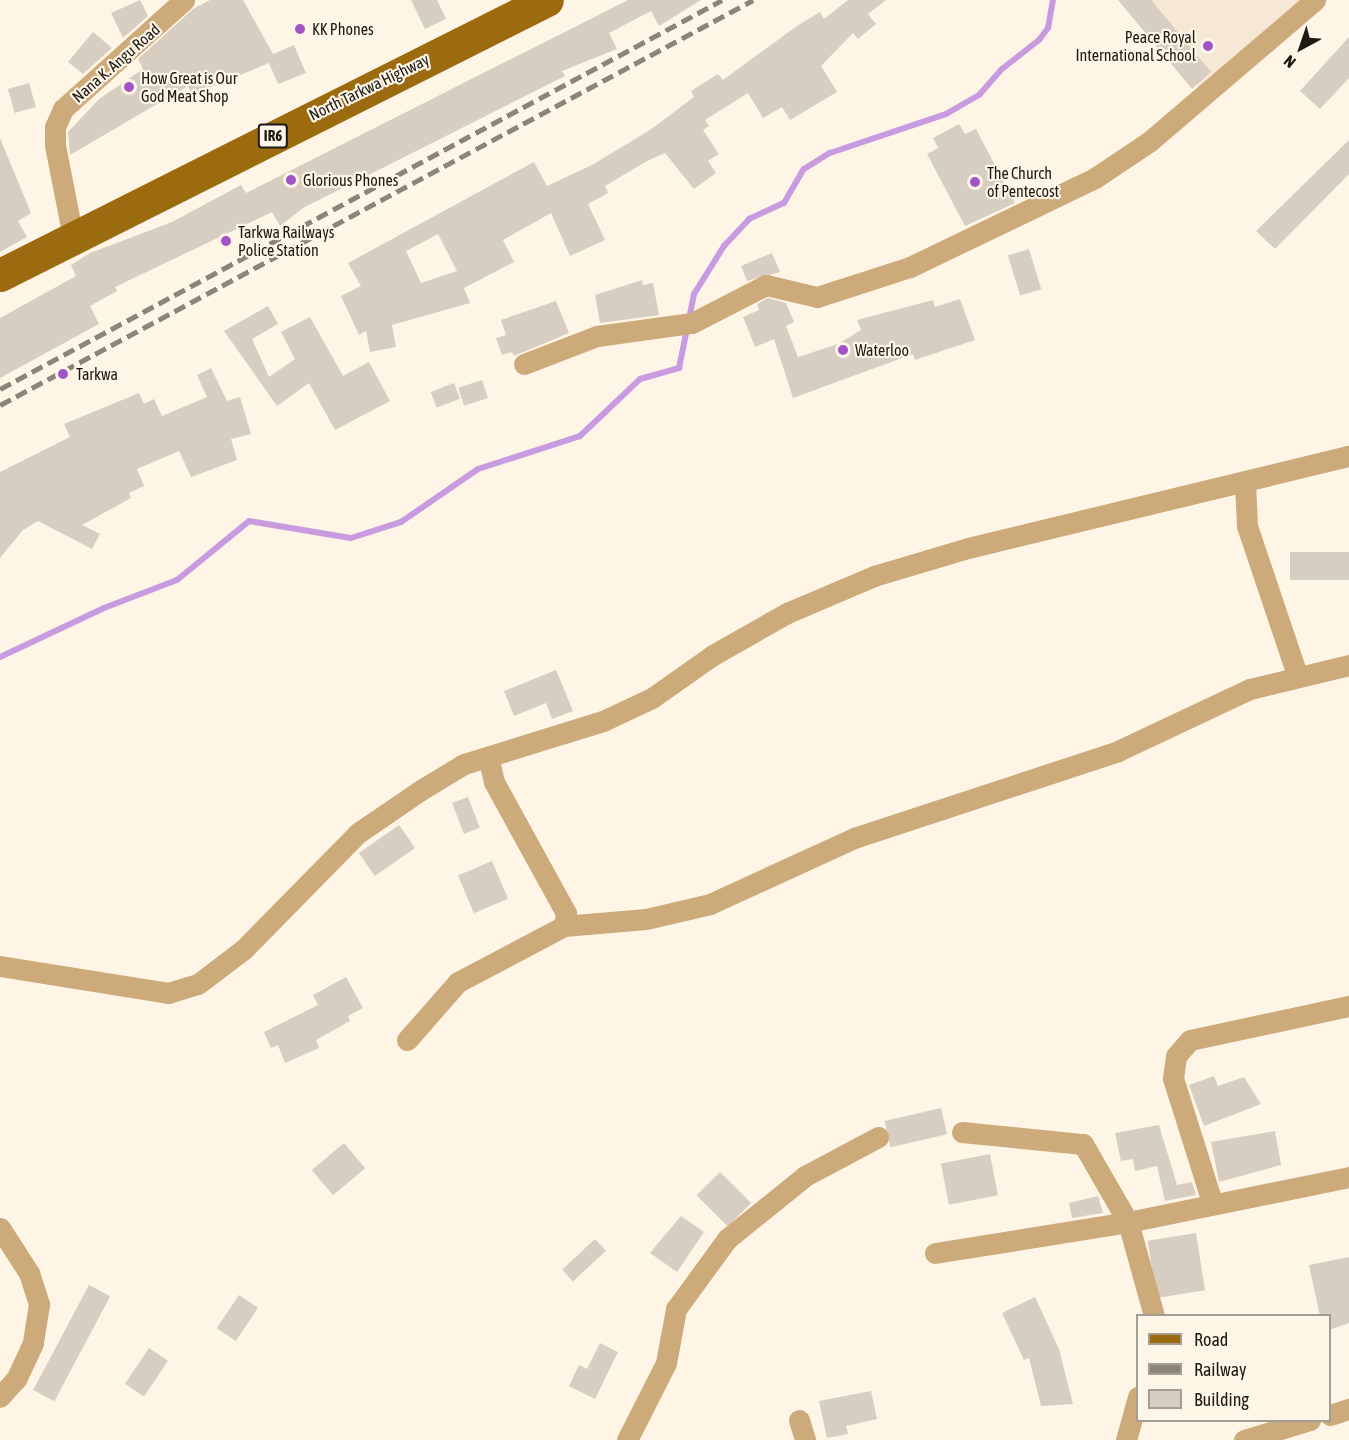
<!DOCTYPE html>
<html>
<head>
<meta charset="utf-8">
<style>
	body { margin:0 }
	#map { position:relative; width:1349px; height:1440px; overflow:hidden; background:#fef5e7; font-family:"Asap Condensed",sans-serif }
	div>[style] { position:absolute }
	.built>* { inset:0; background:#f7e8d5 }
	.stream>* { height:6px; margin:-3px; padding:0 3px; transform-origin:3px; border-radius:3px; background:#c89be0 }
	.building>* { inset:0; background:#d7cec1; transform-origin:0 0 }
	.minor>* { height:21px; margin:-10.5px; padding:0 10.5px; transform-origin:10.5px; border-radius:10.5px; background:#ccaa7a }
	.primary>* { height:33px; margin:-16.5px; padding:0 16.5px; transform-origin:16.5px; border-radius:16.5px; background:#9c6b0f }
	.rail>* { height:4.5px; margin-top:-2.25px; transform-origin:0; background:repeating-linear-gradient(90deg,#8a847a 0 12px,transparent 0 18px) }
	.dots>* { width:16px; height:16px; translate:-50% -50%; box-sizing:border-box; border:3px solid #fef5e7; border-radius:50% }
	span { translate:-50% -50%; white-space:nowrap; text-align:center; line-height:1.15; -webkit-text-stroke:4.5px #fef5e7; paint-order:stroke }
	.shield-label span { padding:2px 4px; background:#fef5e7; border:2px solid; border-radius:4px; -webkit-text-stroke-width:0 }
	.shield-label { font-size:15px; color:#1c1914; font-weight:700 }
	.poi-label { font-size:16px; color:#1c1914 }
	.left { translate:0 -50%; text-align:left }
	.right { translate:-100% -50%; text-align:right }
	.street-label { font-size:16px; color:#1c1914 }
	.legend { position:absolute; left:1136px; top:1314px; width:195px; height:108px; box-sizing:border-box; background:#fef5e7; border:2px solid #a49d93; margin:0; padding:8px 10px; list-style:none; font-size:18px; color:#1c1914 }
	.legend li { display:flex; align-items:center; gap:12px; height:30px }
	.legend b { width:30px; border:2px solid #a49d93 }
	.north { position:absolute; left:1271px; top:18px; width:60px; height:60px; -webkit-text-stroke:4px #fef5e7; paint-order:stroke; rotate:220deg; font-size:16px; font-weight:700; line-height:24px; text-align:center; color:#1c1914 }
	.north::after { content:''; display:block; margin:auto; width:21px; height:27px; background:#1c1914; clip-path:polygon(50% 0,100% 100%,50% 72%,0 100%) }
</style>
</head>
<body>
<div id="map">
	<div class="built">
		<div style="clip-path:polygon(1120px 0,1304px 0,1203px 93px)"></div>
	</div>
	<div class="stream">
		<div style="left:0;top:657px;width:115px;rotate:-25.2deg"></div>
		<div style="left:104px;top:608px;width:78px;rotate:-21deg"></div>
		<div style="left:177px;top:580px;width:93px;rotate:-39.3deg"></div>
		<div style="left:249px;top:521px;width:103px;rotate:9.5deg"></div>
		<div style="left:351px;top:538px;width:52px;rotate:-17.7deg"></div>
		<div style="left:401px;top:522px;width:93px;rotate:-34.5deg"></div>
		<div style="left:478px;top:469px;width:107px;rotate:-17.9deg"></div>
		<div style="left:580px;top:436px;width:83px;rotate:-43.5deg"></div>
		<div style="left:640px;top:379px;width:41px;rotate:-15.8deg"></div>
		<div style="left:679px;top:368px;width:76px;rotate:-78.5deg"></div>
		<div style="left:694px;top:294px;width:57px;rotate:-58deg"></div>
		<div style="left:724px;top:246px;width:37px;rotate:-47deg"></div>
		<div style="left:749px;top:219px;width:38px;rotate:-25deg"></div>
		<div style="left:784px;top:203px;width:39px;rotate:-60deg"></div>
		<div style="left:804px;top:169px;width:31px;rotate:-32deg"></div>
		<div style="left:830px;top:153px;width:122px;rotate:-18.6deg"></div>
		<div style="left:946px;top:114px;width:39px;rotate:-30deg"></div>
		<div style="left:980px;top:94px;width:33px;rotate:-49deg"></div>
		<div style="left:1002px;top:69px;width:47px;rotate:-38.1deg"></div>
		<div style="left:1039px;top:40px;width:15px;rotate:-53deg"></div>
		<div style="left:1048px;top:28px;width:28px;rotate:-80deg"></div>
	</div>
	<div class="building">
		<div style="clip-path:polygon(140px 0,148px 16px,123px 38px,111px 13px)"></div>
		<div style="clip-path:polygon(210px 0,243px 0,273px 54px,294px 45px,306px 73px,278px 84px,269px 63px,192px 95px,188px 86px,70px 155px,68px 132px,99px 99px,143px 69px,138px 59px,193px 9px)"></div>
		<div style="clip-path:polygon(411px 0,437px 0,446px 19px,425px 29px)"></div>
		<div style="clip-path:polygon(628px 0,701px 0,659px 26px,651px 11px,609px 33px,617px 49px,562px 71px,565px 76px,303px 208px,280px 226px,272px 212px,115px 287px,117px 291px,90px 306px,99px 324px,0 378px,0 318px,76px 276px,71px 265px,90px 253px,172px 222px,241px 185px,246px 193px)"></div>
		<div style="clip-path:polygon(evenodd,848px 0,886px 0,868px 14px,876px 24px,858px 39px,853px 33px,821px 66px,837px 92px,790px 120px,782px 107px,763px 118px,748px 93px,705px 120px,709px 126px,703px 130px,719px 154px,708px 161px,716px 173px,694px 189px,665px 153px,647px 161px,605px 186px,608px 193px,588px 204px,605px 240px,570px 256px,551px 213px,503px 240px,514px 262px,464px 288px,470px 303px,392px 325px,396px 347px,370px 352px,366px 331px,359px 335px,341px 296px,361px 286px,348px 263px,534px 162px,547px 186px,592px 165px,650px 130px,694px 97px,691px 91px,718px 74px,723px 80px,797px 26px,820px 12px,824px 19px,848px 0,438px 234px,457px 271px,421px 283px,406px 251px,438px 234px)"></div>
		<div style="clip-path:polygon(1118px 0,1151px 0,1211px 72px,1192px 89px)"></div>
		<div style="clip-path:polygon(93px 32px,112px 48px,83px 74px,68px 62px)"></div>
		<div style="clip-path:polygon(1349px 37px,1349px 78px,1320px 109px,1300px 91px)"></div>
		<div style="left:29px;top:83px;width:25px;height:22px;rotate:74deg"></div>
		<div style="clip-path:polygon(959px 124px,965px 134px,976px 129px,1015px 203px,965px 226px,927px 154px,938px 148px,933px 138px)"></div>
		<div style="clip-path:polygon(0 138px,31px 213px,18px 221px,27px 237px,0 252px)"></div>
		<div style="clip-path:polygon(1349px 140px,1349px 174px,1275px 249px,1256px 231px)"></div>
		<div style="left:1029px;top:249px;width:42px;height:22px;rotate:73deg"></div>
		<div style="clip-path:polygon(772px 253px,780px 272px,747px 281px,741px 266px)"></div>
		<div style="clip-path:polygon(642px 280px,643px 285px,653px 283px,659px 315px,600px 323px,595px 295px)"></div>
		<div style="clip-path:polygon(768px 298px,786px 303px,794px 322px,786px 326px,798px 357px,838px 344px,861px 330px,857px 320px,933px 300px,935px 307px,960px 299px,975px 340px,915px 360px,913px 354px,793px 398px,774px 339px,755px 347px,743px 317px,759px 310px,757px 304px)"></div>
		<div style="clip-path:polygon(556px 301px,569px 333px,514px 356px,512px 352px,502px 355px,496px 338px,506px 335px,501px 320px)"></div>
		<div style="clip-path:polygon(268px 306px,278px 324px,252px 339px,269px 377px,295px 359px,281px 332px,310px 317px,343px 376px,369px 362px,390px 401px,335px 430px,309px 383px,277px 406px,224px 331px)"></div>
		<div style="clip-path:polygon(211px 368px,227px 401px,240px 397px,251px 434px,231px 439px,237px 460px,191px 477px,179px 451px,137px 469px,144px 486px,129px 493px,131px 498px,82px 525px,100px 534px,92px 549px,38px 521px,23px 530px,0 558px,0 472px,70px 437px,64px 424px,139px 393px,144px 404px,154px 399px,162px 416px,207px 397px,197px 375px)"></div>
		<div style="left:482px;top:380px;width:19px;height:25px;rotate:72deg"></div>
		<div style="left:454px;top:383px;width:17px;height:25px;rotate:69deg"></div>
		<div style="left:1349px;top:552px;width:28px;height:59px;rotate:90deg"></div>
		<div style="clip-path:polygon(556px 670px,573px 711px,552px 719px,546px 703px,514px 716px,504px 691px)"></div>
		<div style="left:468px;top:797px;width:33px;height:17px;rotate:69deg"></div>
		<div style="left:399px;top:825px;width:28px;height:49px;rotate:55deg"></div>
		<div style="left:492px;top:861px;width:41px;height:37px;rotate:67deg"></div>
		<div style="clip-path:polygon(346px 977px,363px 1008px,348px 1016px,350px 1021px,316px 1040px,319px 1048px,285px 1063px,278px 1045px,271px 1048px,264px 1032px,318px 1005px,313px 995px)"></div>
		<div style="clip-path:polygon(1214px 1076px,1218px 1086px,1244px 1077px,1261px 1104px,1204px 1126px,1189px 1085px)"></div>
		<div style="left:941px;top:1108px;width:27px;height:58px;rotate:77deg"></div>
		<div style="clip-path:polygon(1159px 1125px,1177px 1185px,1192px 1182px,1196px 1195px,1165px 1201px,1157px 1166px,1135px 1171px,1133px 1159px,1121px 1161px,1115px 1133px)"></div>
		<div style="clip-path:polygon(1275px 1131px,1281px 1165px,1219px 1182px,1211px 1142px)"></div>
		<div style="left:344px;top:1143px;width:33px;height:42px;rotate:50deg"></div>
		<div style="left:990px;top:1154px;width:42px;height:50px;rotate:79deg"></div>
		<div style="left:720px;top:1172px;width:44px;height:33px;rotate:45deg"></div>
		<div style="clip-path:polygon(1098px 1196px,1103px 1213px,1072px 1218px,1069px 1203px)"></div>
		<div style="clip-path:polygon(681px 1216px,704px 1232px,677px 1272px,650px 1253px)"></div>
		<div style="left:1196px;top:1233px;width:58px;height:49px;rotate:81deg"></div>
		<div style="left:595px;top:1239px;width:16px;height:45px;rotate:47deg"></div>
		<div style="clip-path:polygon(1349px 1257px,1349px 1323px,1329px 1330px,1329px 1316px,1320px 1316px,1309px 1265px)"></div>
		<div style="left:89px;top:1285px;width:24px;height:119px;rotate:28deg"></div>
		<div style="left:239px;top:1295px;width:23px;height:40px;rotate:34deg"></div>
		<div style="clip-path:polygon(1035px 1297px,1059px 1349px,1073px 1404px,1041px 1406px,1029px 1358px,1024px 1360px,1002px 1313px)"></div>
		<div style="clip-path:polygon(600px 1343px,618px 1352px,595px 1399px,569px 1386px,579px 1365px,587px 1369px)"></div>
		<div style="left:149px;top:1348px;width:23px;height:43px;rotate:34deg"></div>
		<div style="clip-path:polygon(871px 1391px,877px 1419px,846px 1426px,848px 1434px,827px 1438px,819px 1401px)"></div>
	</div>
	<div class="minor">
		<div style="left:73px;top:237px;width:94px;rotate:-101.1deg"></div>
		<div style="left:55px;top:145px;width:18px;rotate:-90deg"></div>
		<div style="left:55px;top:127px;width:20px;rotate:-66deg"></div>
		<div style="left:63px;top:109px;width:163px;rotate:-42deg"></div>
		<div style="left:524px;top:364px;width:78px;rotate:-21deg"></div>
		<div style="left:597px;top:336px;width:96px;rotate:-7.8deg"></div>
		<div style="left:692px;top:323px;width:83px;rotate:-27.2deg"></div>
		<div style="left:766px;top:285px;width:52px;rotate:13.2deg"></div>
		<div style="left:817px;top:297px;width:98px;rotate:-17.9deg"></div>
		<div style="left:910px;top:267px;width:205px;rotate:-25.7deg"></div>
		<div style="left:1095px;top:178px;width:66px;rotate:-33.9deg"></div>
		<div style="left:1150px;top:141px;width:217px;rotate:-40.5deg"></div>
		<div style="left:1245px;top:482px;width:44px;rotate:87.4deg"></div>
		<div style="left:1247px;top:526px;width:157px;rotate:71.4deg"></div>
		<div style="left:564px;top:926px;width:82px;rotate:-4.9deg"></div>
		<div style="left:646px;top:919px;width:66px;rotate:-13.2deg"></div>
		<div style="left:710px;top:904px;width:158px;rotate:-24.6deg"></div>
		<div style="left:854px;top:838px;width:278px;rotate:-18.2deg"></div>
		<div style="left:1118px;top:751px;width:146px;rotate:-25.2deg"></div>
		<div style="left:1250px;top:689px;width:102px;rotate:-13.6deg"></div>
		<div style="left:0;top:966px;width:170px;rotate:9.1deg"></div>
		<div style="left:168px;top:993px;width:31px;rotate:-17deg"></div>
		<div style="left:198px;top:984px;width:58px;rotate:-37.3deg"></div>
		<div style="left:244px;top:949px;width:163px;rotate:-45.5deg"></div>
		<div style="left:358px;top:833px;width:76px;rotate:-34.3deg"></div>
		<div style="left:421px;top:790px;width:50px;rotate:-31.2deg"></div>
		<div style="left:464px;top:764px;width:145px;rotate:-17.2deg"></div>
		<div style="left:603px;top:721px;width:54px;rotate:-25.1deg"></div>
		<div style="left:652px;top:698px;width:75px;rotate:-35.2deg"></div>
		<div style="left:713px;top:655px;width:85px;rotate:-29.6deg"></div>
		<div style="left:787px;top:613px;width:95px;rotate:-23deg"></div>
		<div style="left:874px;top:576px;width:98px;rotate:-16.6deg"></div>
		<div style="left:968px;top:548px;width:392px;rotate:-13.6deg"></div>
		<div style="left:407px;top:1040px;width:77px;rotate:-48.7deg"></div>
		<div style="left:458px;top:982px;width:120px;rotate:-27.8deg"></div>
		<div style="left:564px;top:926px;width:13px;rotate:-81deg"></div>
		<div style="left:566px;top:913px;width:149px;rotate:-118.8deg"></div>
		<div style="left:494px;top:782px;width:26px;rotate:-103deg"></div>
		<div style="left:962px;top:1132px;width:122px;rotate:5.7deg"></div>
		<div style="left:1083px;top:1144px;width:90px;rotate:60deg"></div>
		<div style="left:1128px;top:1222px;width:98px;rotate:74.5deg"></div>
		<div style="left:1212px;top:1202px;width:130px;rotate:-107.5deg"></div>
		<div style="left:1173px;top:1078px;width:22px;rotate:-82deg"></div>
		<div style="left:1176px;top:1056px;width:21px;rotate:-49deg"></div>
		<div style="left:1190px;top:1040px;width:163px;rotate:-12.1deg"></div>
		<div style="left:0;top:1228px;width:54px;rotate:57.2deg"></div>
		<div style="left:29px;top:1273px;width:33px;rotate:72deg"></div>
		<div style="left:39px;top:1304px;width:39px;rotate:99deg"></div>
		<div style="left:33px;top:1343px;width:40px;rotate:115deg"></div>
		<div style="left:16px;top:1379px;width:24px;rotate:132deg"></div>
		<div style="left:935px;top:1253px;width:195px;rotate:-9.1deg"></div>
		<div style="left:1128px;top:1222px;width:226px;rotate:-11.5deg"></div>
		<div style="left:1330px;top:1415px;width:20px;rotate:-18deg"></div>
		<div style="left:799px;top:1420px;width:21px;rotate:73deg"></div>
		<div style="left:627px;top:1440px;width:86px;rotate:-63.1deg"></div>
		<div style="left:666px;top:1363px;width:55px;rotate:-79.5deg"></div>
		<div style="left:676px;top:1309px;width:87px;rotate:-53.9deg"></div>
		<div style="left:727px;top:1239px;width:100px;rotate:-38.9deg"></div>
		<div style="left:805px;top:1176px;width:83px;rotate:-28.1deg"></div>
		<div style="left:1126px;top:1440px;width:45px;rotate:-74.4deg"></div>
		<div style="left:1244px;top:1440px;width:69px;rotate:-16.9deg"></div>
	</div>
	<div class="primary">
		<div style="left:0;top:275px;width:612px;rotate:-26.69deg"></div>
	</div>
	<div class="rail">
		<div style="left:0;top:389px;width:820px;rotate:-28.31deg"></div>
		<div style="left:0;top:405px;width:855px;rotate:-28.27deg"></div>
	</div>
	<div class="dots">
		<div style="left:300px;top:29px;background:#a154c6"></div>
		<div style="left:1208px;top:46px;background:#a154c6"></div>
		<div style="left:129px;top:87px;background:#a154c6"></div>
		<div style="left:291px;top:180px;background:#a154c6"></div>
		<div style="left:975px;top:182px;background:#a154c6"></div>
		<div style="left:226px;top:241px;background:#a154c6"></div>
		<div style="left:843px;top:350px;background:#a154c6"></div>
		<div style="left:63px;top:374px;background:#a154c6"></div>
	</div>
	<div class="shield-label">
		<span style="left:273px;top:136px">IR6</span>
	</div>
	<div class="poi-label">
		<span class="left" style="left:312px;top:29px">KK Phones</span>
		<span class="right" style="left:1196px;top:46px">Peace Royal<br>International School</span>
		<span class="left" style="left:141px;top:87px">How Great is Our<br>God Meat Shop</span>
		<span class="left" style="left:987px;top:182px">The Church<br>of Pentecost</span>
		<span class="left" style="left:303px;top:180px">Glorious Phones</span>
		<span class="left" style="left:238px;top:241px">Tarkwa Railways<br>Police Station</span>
		<span class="left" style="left:855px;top:350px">Waterloo</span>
		<span class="left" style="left:76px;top:374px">Tarkwa</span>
	</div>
	<div class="street-label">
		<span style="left:116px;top:63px;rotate:-41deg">Nana K. Angu Road</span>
		<span style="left:369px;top:87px;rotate:-26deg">North Tarkwa Highway</span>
	</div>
	<ul class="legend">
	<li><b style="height:8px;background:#9c6b0f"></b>Road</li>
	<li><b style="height:8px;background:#8a847a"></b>Railway</li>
	<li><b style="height:16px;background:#d7cec1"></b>Building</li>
	</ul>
	<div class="north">N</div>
</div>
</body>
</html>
